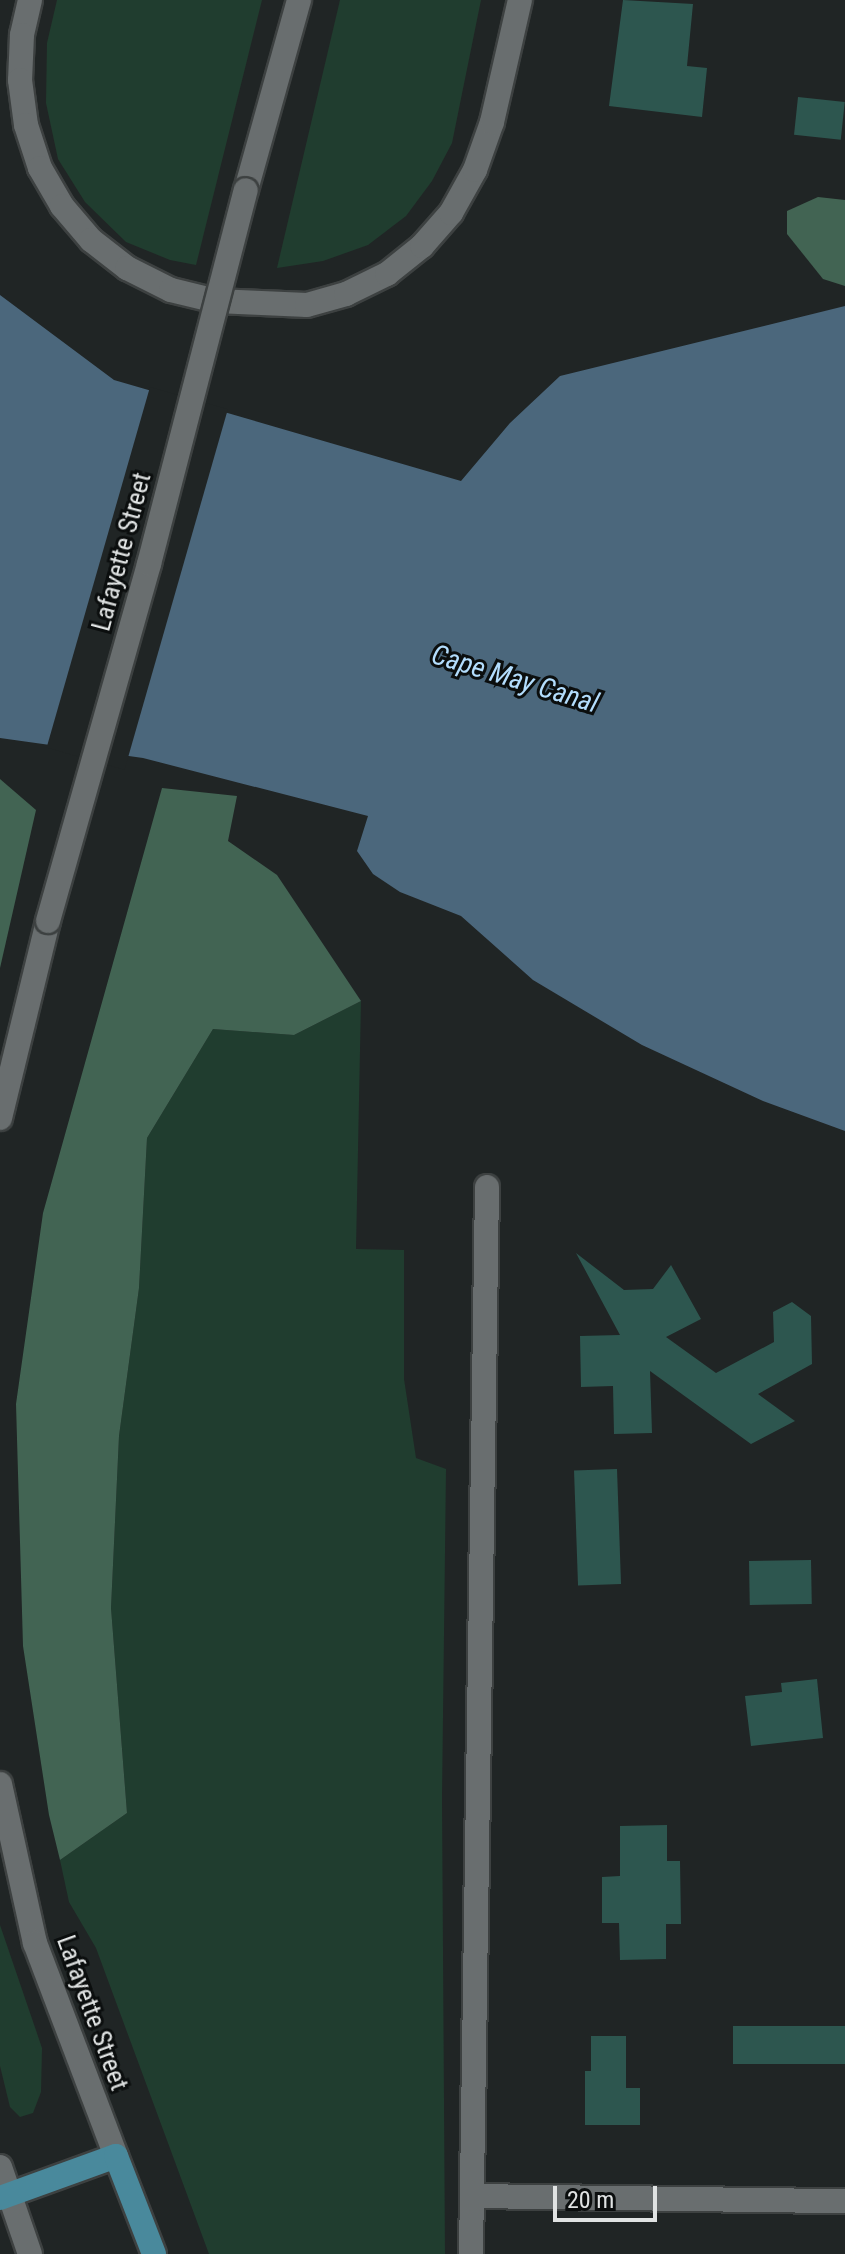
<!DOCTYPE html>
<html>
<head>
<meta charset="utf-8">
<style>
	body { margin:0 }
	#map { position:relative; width:845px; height:2254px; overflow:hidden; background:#202525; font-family:"Roboto Condensed",sans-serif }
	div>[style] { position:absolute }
	.green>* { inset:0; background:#203d2f }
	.forest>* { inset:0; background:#426453 }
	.water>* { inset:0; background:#4b677c }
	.pier>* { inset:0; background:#202525; transform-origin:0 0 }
	.building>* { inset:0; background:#2d564f; transform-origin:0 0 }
	.roads { filter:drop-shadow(2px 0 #3d4141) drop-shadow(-2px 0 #3d4141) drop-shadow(0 2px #3d4141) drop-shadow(0 -2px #3d4141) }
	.minor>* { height:24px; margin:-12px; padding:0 12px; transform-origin:12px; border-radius:12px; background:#696e6f }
	.secondary>* { height:24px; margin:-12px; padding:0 12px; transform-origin:12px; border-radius:12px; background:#696e6f }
	.primary>* { height:24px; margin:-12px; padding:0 12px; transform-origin:12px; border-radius:12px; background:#49899c }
	.bridges { filter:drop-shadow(2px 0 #3d4141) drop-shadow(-2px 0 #3d4141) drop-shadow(0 2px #3d4141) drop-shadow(0 -2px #3d4141) }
	.secondary-bridge>* { height:24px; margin:-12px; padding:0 12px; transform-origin:12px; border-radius:12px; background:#696e6f }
	span { translate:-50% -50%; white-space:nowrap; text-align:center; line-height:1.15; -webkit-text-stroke:6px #0b0e0e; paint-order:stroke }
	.street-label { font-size:26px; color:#e0e3e3 }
	.water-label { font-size:28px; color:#b3ddfd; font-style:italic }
	.scale { position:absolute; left:553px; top:2186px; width:104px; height:36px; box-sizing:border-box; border:4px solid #e0e3e3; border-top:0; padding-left:10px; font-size:24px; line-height:28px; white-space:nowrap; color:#e0e3e3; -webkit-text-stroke:6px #0b0e0e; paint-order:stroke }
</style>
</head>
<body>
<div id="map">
	<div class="green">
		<div style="clip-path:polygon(57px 0,262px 0,196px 265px,170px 260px,126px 242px,85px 202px,58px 159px,46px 103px,47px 43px)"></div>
		<div style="clip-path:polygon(340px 0,481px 0,452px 143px,432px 181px,406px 216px,368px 245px,323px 261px,277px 268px)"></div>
		<div style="clip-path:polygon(361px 1001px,356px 1249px,404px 1250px,404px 1379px,416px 1458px,446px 1469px,442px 1798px,445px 2254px,209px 2254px,96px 1948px,69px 1902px,60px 1860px,127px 1813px,111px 1608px,119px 1436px,139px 1288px,147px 1138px,213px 1029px,294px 1035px)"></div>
		<div style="clip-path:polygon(0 1925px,42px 2048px,41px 2092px,33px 2113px,20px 2117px,10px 2107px,0 2066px)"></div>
	</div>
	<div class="forest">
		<div style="clip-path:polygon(818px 197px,845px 200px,845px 286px,823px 279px,787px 234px,787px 211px)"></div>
		<div style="clip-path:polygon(0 779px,36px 810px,0 968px)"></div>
		<div style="clip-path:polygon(162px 788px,237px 796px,228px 841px,277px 875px,361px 1001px,294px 1035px,213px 1029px,147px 1138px,139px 1288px,119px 1436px,111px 1608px,127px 1813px,60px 1860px,49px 1815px,23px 1646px,16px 1404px,43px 1213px)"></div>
	</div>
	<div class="water">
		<div style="clip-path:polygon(0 295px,114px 380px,461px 481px,510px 423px,560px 376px,845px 306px,845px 1131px,763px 1101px,642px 1045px,533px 980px,461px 916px,400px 892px,373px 874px,357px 851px,368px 816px,143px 758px,0 738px)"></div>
	</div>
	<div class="pier">
		<div style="left:150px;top:387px;width:81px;height:375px;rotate:16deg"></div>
	</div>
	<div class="building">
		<div style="clip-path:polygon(623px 0,693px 4px,687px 66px,707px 68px,702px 117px,609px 106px)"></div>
		<div style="left:798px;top:97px;width:47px;height:38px;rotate:6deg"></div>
		<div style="clip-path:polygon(576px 1253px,624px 1290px,653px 1289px,671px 1265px,701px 1319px,666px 1337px,716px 1373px,774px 1342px,773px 1312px,792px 1302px,811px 1316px,812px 1364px,758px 1394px,795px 1421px,751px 1444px,650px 1371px,652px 1433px,614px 1434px,613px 1386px,581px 1387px,580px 1336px,620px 1335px)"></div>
		<div style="left:617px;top:1469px;width:115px;height:43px;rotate:88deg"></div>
		<div style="left:811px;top:1560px;width:44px;height:62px;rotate:89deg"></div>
		<div style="clip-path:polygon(817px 1679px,823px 1738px,751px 1746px,745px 1696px,782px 1692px,781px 1683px)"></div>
		<div style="clip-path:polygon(667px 1825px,667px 1861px,680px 1861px,681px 1924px,666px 1924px,666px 1959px,620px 1960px,619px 1923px,602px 1923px,602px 1877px,620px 1876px,620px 1826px)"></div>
		<div style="left:845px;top:2026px;width:38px;height:112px;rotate:90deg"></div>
		<div style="clip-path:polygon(591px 2036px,626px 2036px,626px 2088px,640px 2088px,640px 2125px,585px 2125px,585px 2071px,591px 2071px)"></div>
	</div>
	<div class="roads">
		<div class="minor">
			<div style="left:472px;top:2196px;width:373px;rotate:0.8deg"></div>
			<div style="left:471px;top:2254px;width:1067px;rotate:-89.14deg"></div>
		</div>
		<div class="secondary">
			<div style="left:30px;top:0;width:36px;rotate:103deg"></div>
			<div style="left:22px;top:35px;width:45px;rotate:92.5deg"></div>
			<div style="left:20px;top:80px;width:45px;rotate:82.4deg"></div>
			<div style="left:26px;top:125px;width:45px;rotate:72deg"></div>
			<div style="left:40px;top:168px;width:44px;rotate:59.9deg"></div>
			<div style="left:62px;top:206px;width:45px;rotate:49.5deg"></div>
			<div style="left:91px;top:240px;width:46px;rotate:37.9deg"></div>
			<div style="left:127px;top:268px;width:49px;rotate:26.6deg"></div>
			<div style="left:171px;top:290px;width:46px;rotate:13.7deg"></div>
			<div style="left:216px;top:301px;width:91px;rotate:2.5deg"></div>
			<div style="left:307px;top:305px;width:41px;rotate:-15.8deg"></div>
			<div style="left:346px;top:294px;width:46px;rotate:-26deg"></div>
			<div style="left:387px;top:274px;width:45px;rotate:-38.7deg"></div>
			<div style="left:422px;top:246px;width:44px;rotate:-48.7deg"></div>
			<div style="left:451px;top:213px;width:49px;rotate:-60.8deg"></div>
			<div style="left:475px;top:170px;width:51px;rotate:-70.5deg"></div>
			<div style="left:492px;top:122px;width:125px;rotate:-77.1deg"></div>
			<div style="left:246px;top:190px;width:197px;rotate:-74.4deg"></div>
			<div style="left:0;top:1118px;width:203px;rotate:-76.3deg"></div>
			<div style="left:0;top:1784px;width:163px;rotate:77.6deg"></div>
			<div style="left:35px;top:1943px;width:228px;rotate:69.2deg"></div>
			<div style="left:0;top:2167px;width:92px;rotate:71deg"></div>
		</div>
		<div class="primary">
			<div style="left:0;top:2198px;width:123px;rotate:-19.9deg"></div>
			<div style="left:116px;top:2156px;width:105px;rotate:68.8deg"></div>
		</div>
	</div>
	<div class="bridges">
		<div class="secondary-bridge">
			<div style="left:48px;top:921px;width:371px;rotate:-74.2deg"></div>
			<div style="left:149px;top:564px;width:386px;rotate:-75.5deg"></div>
		</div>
	</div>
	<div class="street-label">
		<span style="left:122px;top:552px;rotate:-75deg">Lafayette Street</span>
		<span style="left:92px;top:2013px;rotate:70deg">Lafayette Street</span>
	</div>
	<div class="water-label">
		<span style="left:515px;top:679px;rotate:17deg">Cape May Canal</span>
	</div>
	<div class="scale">20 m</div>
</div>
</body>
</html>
